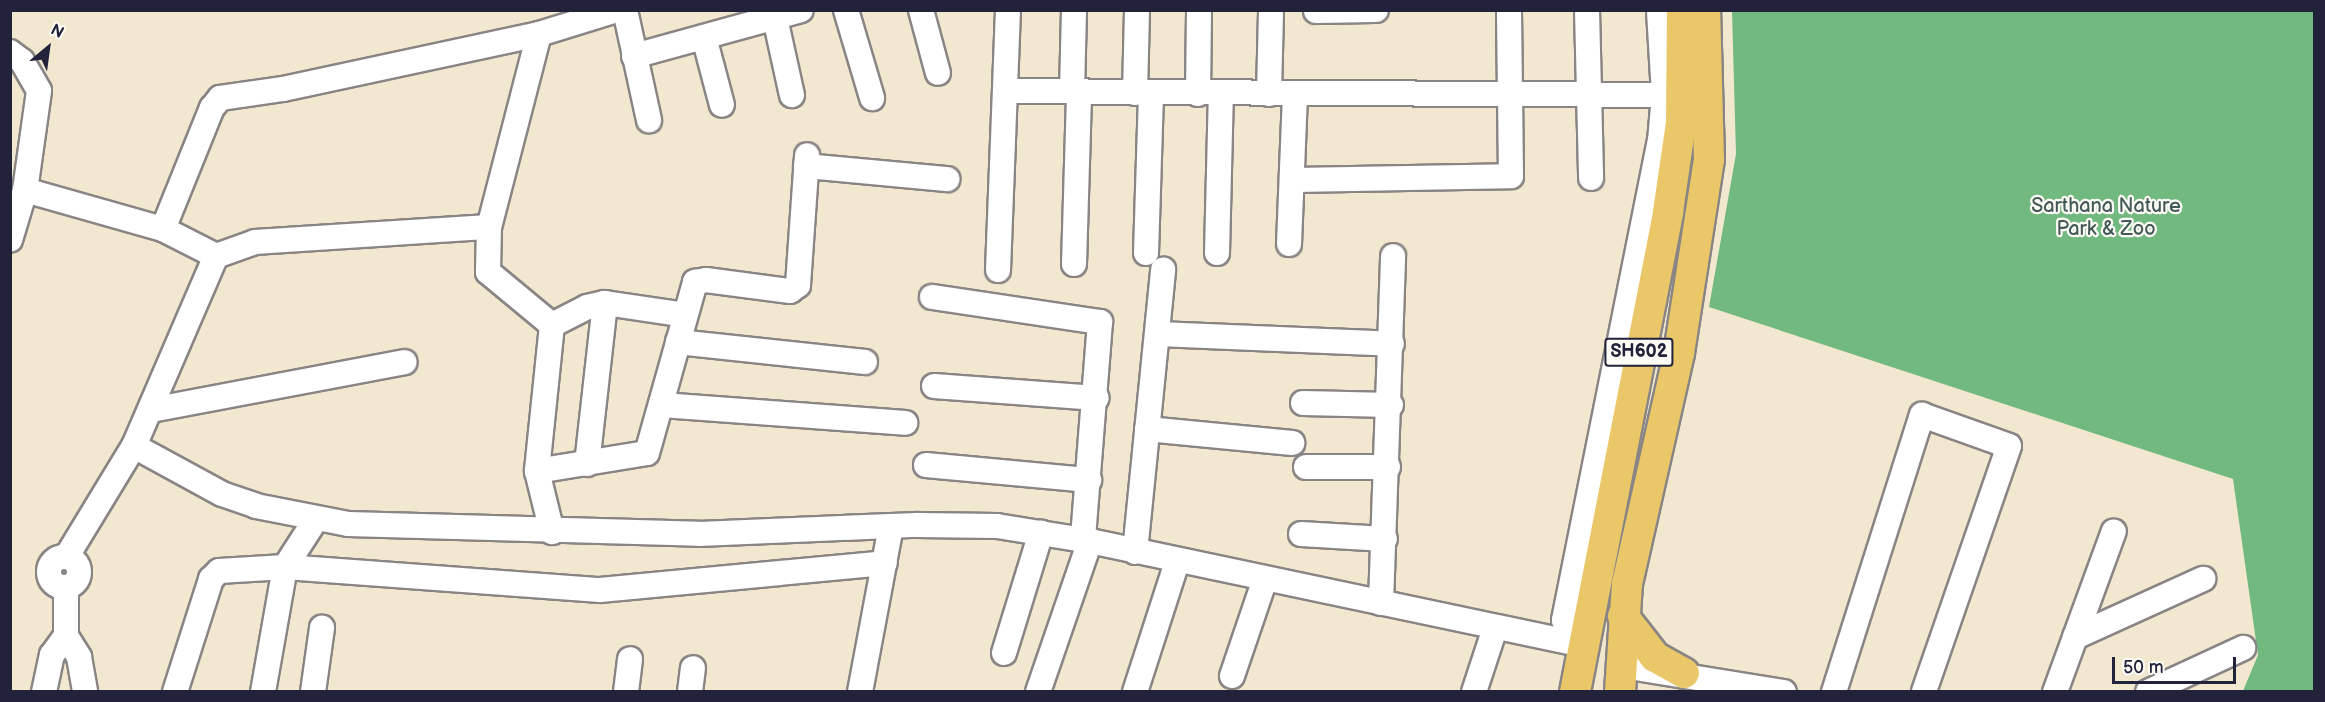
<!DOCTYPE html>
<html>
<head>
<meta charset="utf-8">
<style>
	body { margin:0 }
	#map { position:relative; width:2325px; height:702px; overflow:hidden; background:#f2e8cf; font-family:"Balsamiq Sans",sans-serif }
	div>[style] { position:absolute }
	.forest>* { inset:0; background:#72b97f }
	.roads { filter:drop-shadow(2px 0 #8a8585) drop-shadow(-2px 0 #8a8585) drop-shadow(0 2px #8a8585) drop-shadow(0 -2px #8a8585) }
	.minor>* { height:24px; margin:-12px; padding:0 12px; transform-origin:12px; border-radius:12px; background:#fff }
	.minor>.ring { margin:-12px; padding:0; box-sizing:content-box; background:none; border:24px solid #fff; border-radius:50% }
	.major>* { height:30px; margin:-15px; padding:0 15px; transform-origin:15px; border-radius:15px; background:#eac769 }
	span { translate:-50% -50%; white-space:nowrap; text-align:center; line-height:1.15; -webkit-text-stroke:4.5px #fdfcf7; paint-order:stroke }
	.shield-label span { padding:2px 4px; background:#fdfcf7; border:2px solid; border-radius:4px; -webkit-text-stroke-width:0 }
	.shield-label { font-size:18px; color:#22223b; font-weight:700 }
	.park-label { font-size:20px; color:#425956 }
	.frame { position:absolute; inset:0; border:12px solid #22223b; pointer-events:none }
	.north { position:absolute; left:18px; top:18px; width:60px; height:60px; -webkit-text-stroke:4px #fdfcf7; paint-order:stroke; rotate:29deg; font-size:16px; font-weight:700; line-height:24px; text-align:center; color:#22223b }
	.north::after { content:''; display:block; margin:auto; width:21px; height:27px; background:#22223b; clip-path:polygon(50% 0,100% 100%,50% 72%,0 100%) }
	.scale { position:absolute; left:2112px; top:657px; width:124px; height:27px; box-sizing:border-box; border:3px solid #22223b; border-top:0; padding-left:8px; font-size:18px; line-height:21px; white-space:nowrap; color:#22223b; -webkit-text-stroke:4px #fdfcf7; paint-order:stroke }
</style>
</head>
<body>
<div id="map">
	<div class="forest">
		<div style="clip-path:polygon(1732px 11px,2314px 11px,2314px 691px,2243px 691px,2258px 655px,2233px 479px,1709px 307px,1736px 154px)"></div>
	</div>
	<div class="roads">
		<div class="minor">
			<div style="left:625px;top:10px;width:113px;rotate:77.7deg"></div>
			<div style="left:846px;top:10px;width:92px;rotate:73.5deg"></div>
			<div style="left:921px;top:10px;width:65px;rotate:74.9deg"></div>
			<div style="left:1587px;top:10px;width:168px;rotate:88.6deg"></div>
			<div style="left:1316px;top:11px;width:60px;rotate:-1deg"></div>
			<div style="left:775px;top:18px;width:79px;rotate:77.6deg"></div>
			<div style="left:539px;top:34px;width:199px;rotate:104.5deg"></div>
			<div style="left:489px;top:227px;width:45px;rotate:91.3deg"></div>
			<div style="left:488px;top:272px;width:83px;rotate:39.6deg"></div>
			<div style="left:552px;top:325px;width:147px;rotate:95.9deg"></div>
			<div style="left:537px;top:471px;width:63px;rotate:76.2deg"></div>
			<div style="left:704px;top:37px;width:70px;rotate:75.2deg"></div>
			<div style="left:10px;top:52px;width:15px;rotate:37deg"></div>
			<div style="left:22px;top:61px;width:34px;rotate:60deg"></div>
			<div style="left:39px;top:91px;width:100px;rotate:98deg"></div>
			<div style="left:25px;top:190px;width:52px;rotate:106.7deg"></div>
			<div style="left:634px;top:56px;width:173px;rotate:-15.4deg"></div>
			<div style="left:1005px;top:91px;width:659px;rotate:0.35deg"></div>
			<div style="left:1072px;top:92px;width:82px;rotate:-88.6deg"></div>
			<div style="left:1135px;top:93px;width:83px;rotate:-88.6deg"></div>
			<div style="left:1198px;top:94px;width:84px;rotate:-89.3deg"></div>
			<div style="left:1269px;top:94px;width:84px;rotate:-88.6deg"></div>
			<div style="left:806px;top:166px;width:142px;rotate:5.3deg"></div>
			<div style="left:1292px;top:180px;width:219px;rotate:-1deg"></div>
			<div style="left:1511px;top:176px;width:166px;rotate:-90.7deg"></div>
			<div style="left:25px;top:190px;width:143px;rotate:15.8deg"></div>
			<div style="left:163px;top:229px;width:59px;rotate:27deg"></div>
			<div style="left:163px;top:229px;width:131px;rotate:-68deg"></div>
			<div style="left:212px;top:108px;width:13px;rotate:-51deg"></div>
			<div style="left:220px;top:98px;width:64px;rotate:-8.1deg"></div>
			<div style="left:283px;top:89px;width:262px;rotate:-12.1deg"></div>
			<div style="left:539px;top:34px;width:82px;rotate:-17.1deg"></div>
			<div style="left:1289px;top:244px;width:149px;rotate:-87.7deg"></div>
			<div style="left:1146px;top:253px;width:159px;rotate:-88.2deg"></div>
			<div style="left:1217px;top:253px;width:159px;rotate:-88.6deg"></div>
			<div style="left:1074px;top:264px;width:171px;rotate:-88.3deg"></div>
			<div style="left:998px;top:270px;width:260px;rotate:-87.8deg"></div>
			<div style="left:932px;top:297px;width:170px;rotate:8.5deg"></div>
			<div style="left:1100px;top:322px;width:219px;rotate:94.5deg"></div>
			<div style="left:552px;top:325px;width:39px;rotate:-27deg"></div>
			<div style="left:587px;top:307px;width:18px;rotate:-13deg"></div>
			<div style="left:605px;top:303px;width:81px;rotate:8.5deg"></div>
			<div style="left:1158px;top:334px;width:234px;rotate:2.4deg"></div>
			<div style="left:678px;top:342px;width:188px;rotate:6.1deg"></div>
			<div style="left:934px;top:386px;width:163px;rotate:4.2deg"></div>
			<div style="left:1303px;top:403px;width:88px;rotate:1.3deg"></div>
			<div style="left:662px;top:405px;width:244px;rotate:4.2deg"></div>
			<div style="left:151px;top:410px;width:258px;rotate:-10.7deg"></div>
			<div style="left:1147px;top:429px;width:146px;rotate:5.5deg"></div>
			<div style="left:134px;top:446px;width:100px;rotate:28.6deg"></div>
			<div style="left:222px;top:494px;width:36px;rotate:19deg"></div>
			<div style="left:256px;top:506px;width:94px;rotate:11.1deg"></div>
			<div style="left:348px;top:524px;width:351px;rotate:1.6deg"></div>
			<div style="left:699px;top:534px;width:218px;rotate:-2.4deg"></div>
			<div style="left:917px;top:525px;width:80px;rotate:0.7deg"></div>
			<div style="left:997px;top:526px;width:94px;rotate:9.2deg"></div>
			<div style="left:1090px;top:541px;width:504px;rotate:11.91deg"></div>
			<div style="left:587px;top:464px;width:162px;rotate:-83.6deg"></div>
			<div style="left:926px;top:465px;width:164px;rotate:5.3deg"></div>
			<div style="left:1306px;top:467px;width:82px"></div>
			<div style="left:537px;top:471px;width:111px;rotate:-9.3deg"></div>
			<div style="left:647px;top:453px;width:178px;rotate:-74.3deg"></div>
			<div style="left:695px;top:282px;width:11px;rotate:-10deg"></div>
			<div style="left:706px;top:280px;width:85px;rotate:7.5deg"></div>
			<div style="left:790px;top:291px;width:10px;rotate:-37deg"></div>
			<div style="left:798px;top:285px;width:130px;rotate:-86deg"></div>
			<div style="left:1301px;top:534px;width:84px;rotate:3.4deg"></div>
			<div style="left:1135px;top:552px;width:284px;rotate:-84.3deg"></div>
			<div style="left:67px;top:556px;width:129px;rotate:-58.7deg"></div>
			<div style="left:134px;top:446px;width:207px;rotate:-66.7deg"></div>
			<div style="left:216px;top:256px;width:41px;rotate:-19.7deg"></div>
			<div style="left:255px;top:242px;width:234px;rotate:-3.7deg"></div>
			<div class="ring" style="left:49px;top:557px;width:6px;height:6px"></div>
			<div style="left:66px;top:588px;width:48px;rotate:90deg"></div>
			<div style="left:66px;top:636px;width:25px;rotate:58deg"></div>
			<div style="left:79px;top:657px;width:36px;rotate:80deg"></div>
			<div style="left:1381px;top:603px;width:347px;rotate:-88deg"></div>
			<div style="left:1585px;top:634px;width:18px;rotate:-158deg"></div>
			<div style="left:1568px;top:627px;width:8px;rotate:-120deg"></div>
			<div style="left:1564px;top:620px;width:489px;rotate:-78.7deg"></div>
			<div style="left:1660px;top:141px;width:46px;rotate:-85deg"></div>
			<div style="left:1664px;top:95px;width:85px;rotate:-93.4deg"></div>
			<div style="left:2075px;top:637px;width:141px;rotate:-24.4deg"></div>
			<div style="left:1004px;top:653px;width:126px;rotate:-72.9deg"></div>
			<div style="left:1623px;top:666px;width:163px;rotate:9.2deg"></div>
			<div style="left:1232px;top:676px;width:102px;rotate:-71.2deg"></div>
			<div style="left:44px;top:692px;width:38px;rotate:-78deg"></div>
			<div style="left:52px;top:655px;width:24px;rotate:-54deg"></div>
			<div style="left:175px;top:692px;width:119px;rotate:-72.3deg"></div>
			<div style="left:211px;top:579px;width:11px;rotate:-45deg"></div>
			<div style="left:219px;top:571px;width:66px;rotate:-3.5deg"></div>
			<div style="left:285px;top:567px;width:316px;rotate:4.2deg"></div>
			<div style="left:600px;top:590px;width:286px;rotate:-5.4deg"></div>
			<div style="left:263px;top:692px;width:127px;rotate:-80deg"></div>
			<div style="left:285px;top:567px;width:57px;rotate:-57.1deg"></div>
			<div style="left:313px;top:692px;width:65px;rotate:-82deg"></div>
			<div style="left:626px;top:692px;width:33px;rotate:-83deg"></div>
			<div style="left:690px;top:692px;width:24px;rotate:-83deg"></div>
			<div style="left:860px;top:692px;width:168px;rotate:-79.4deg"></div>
			<div style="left:1038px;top:692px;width:160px;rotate:-71deg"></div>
			<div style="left:1135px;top:692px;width:137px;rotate:-72.1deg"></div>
			<div style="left:1474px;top:692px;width:67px;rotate:-71.8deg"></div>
			<div style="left:1834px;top:692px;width:291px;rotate:-72.4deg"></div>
			<div style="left:1922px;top:415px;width:92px;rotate:19.6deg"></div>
			<div style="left:2009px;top:446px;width:260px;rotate:109.1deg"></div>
			<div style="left:2055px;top:692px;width:171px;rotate:-69.9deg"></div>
			<div style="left:2148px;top:692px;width:105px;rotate:-24.9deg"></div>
		</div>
		<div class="major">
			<div style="left:1623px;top:616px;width:52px;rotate:52deg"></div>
			<div style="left:1655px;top:657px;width:33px;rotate:29deg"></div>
			<div style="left:1575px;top:692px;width:489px;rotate:-79deg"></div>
			<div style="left:1668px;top:212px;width:90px;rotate:-81.7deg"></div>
			<div style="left:1681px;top:123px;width:113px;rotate:-89.5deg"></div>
			<div style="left:1620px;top:692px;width:108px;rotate:-86.3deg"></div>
			<div style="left:1627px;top:584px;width:237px;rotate:-77.3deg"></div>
			<div style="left:1679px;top:353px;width:195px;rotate:-81.2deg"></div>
			<div style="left:1709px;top:160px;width:150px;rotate:-91.5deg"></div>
		</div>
	</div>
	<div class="shield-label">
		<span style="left:1639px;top:352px">SH602</span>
	</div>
	<div class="park-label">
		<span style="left:2106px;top:218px">Sarthana Nature<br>Park &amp; Zoo</span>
	</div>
	<div class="frame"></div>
	<div class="north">N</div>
	<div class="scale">50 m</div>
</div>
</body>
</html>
